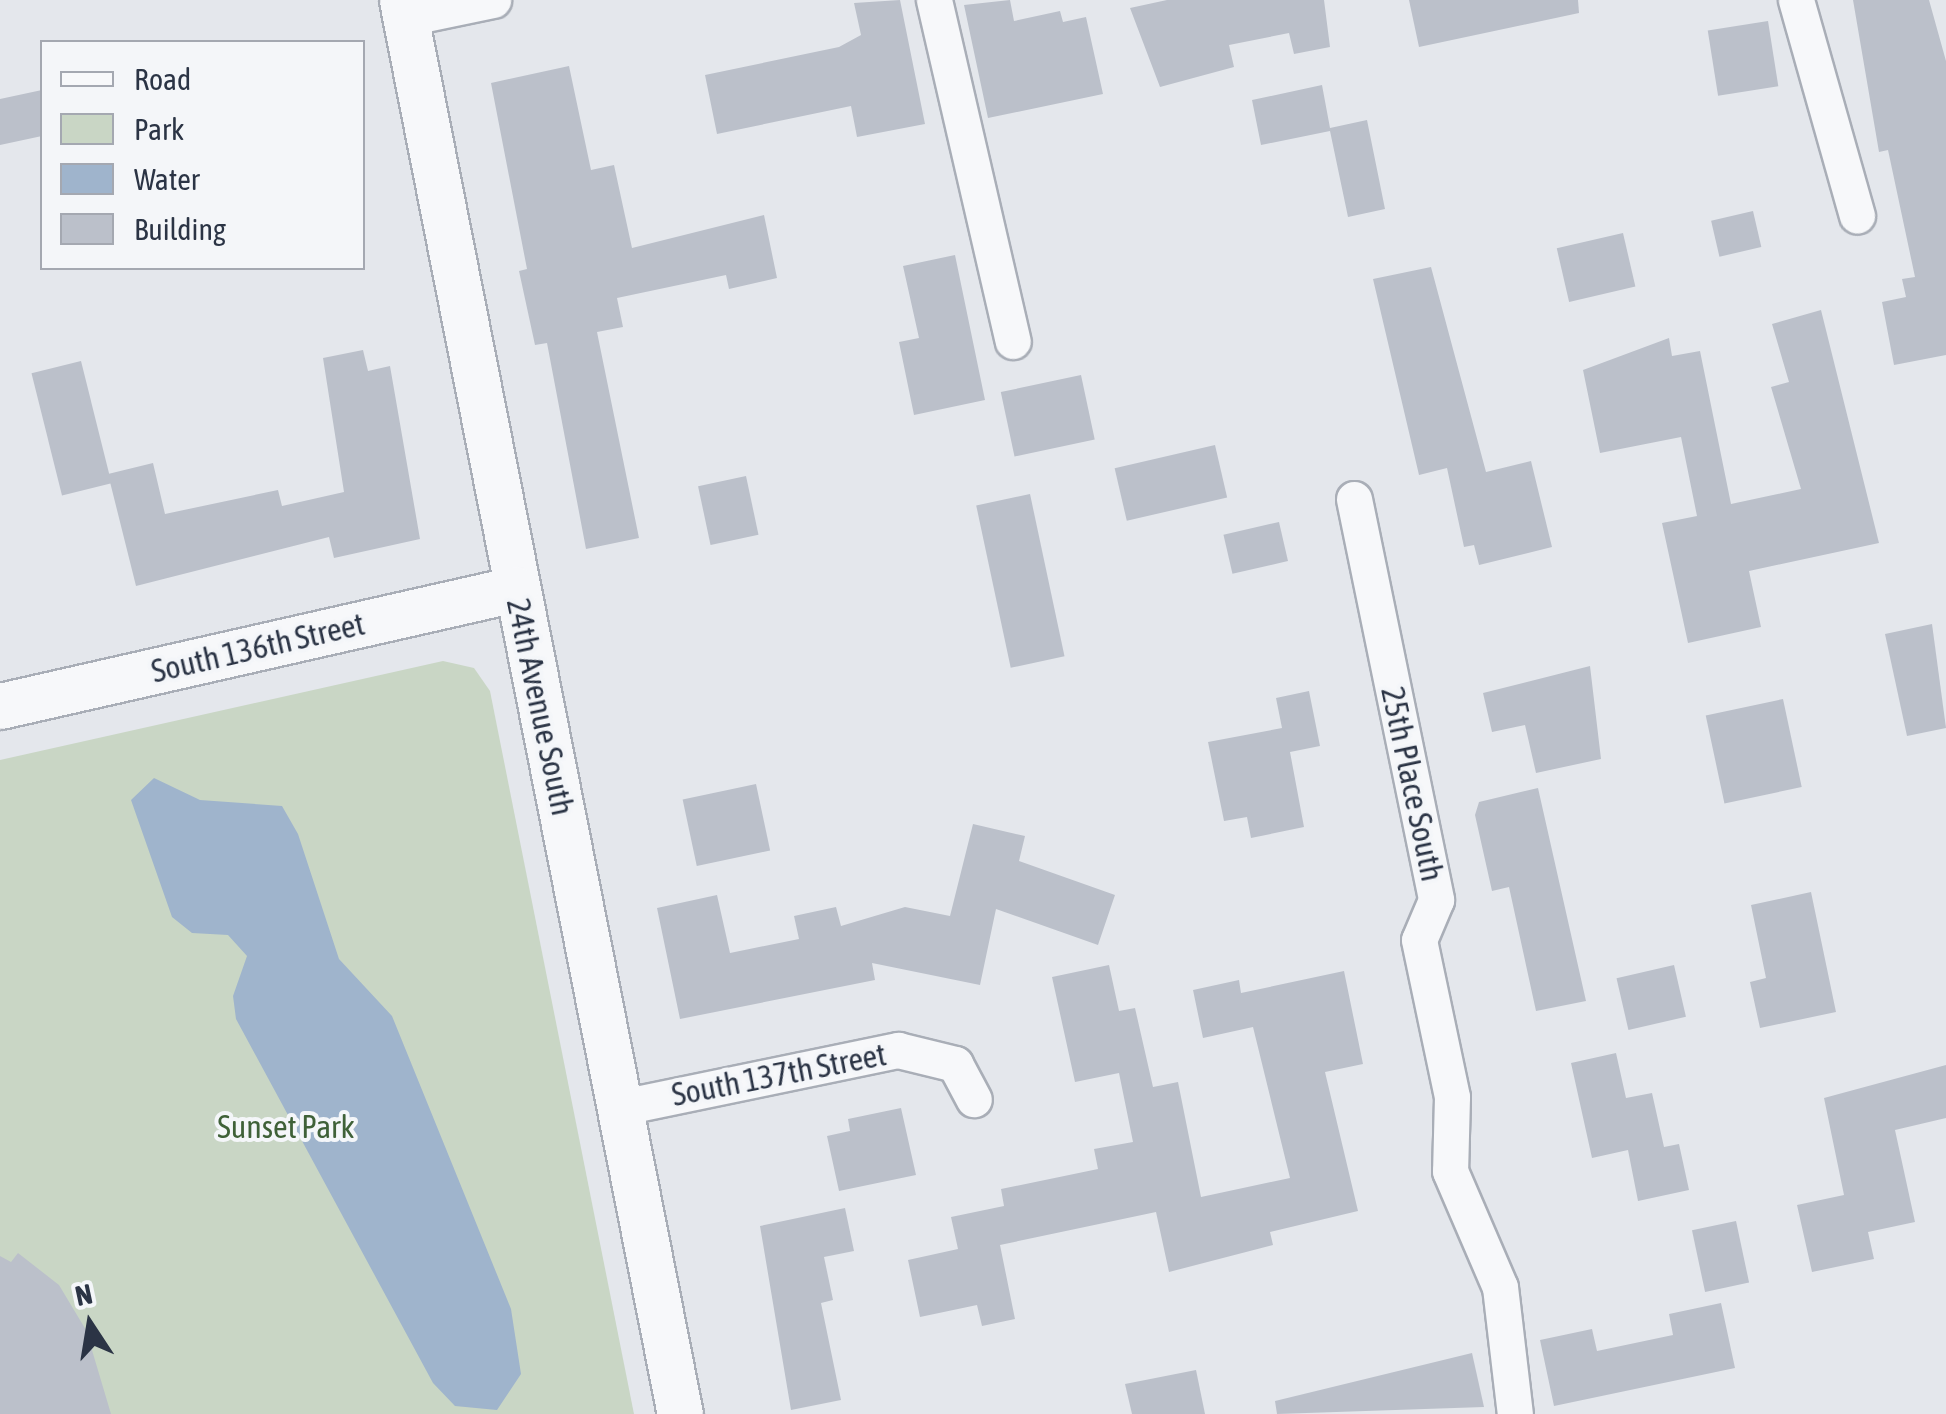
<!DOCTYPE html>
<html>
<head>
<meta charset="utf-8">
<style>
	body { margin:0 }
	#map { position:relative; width:1946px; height:1414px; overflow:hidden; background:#e4e7ec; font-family:"Asap Condensed",sans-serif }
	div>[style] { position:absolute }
	.green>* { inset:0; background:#c9d6c5 }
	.water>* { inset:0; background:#9fb4cc }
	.building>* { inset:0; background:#bbc0ca; transform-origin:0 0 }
	.roads { filter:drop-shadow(2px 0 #a9aeb7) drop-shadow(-2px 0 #a9aeb7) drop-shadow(0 2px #a9aeb7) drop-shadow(0 -2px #a9aeb7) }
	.minor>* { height:35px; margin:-17.5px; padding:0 17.5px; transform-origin:17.5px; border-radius:17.5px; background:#f7f8fa }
	.tertiary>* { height:45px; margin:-22.5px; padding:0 22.5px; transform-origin:22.5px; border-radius:22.5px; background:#f7f8fa }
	span { translate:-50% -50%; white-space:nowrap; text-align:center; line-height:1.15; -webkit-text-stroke:8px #f4f6f9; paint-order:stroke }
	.street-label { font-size:32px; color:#2b3445 }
	.park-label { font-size:32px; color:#3f6138 }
	.legend { position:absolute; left:40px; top:40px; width:325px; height:230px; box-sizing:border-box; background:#f4f6f9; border:2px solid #a4a8b1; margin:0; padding:12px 18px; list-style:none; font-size:30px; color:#2b3445 }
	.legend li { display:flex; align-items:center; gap:20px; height:50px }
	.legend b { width:50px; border:2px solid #a4a8b1 }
	.north { position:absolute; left:40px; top:1274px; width:100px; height:100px; -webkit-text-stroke:8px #f4f6f9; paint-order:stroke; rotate:348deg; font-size:28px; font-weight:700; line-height:40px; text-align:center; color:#2b3445 }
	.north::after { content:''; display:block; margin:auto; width:35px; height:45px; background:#2b3445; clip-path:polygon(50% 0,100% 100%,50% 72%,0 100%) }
</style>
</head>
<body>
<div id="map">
	<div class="green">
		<div style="clip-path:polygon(443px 661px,474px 668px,490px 691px,634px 1414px,0 1414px,0 760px)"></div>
	</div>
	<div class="water">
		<div style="clip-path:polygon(154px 778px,200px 800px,282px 806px,298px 834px,339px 959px,392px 1016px,511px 1309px,521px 1374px,497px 1410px,455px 1406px,433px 1383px,236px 1019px,233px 996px,247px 956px,228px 935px,192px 933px,172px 917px,131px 800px)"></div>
	</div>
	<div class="building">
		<div style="clip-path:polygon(900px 0,925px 124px,857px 137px,851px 106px,717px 134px,705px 75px,839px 47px,861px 35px,854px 3px)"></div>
		<div style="clip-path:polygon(1010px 0,1014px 21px,1060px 11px,1063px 22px,1086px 17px,1103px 94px,988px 118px,964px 5px)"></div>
		<div style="clip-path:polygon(1167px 0,1324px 0,1330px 47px,1294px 54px,1289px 33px,1229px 45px,1234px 67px,1160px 87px,1130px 8px)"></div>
		<div style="clip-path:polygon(1409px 0,1578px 0,1579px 13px,1419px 47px)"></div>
		<div style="clip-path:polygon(1853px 0,1929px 0,1946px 61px,1946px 355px,1894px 365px,1882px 302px,1906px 297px,1902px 279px,1915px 277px,1888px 150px,1879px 152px)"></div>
		<div style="left:1768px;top:21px;width:66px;height:61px;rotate:81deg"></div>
		<div style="clip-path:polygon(569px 66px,591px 170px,614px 165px,632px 248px,764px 215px,777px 278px,729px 289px,726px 275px,617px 298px,623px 327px,597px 332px,639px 538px,586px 549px,547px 343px,535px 345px,519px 271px,527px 269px,491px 83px)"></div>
		<div style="clip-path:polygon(1322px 85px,1330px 128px,1367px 120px,1385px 209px,1348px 217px,1330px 131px,1261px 145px,1252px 100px)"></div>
		<div style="clip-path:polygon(42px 90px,42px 136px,0 145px,0 99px)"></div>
		<div style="left:1753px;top:211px;width:37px;height:43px;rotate:77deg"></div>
		<div style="left:1623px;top:233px;width:55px;height:68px;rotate:77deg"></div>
		<div style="clip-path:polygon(955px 255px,985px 400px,914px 415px,899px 342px,919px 338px,903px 266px)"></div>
		<div style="clip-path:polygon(1431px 267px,1486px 472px,1531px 461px,1552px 547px,1479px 565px,1474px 545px,1464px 547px,1447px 468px,1419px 475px,1373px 279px)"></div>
		<div style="clip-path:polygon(1821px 310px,1879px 543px,1749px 571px,1761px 627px,1688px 643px,1662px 523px,1697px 516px,1681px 437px,1600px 453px,1583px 370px,1669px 338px,1672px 356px,1700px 351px,1731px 504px,1801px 489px,1771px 387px,1789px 382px,1772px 324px)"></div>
		<div style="clip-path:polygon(363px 350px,368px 371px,390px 366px,420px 539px,334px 558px,329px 537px,136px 586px,108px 474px,153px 463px,165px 514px,278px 490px,282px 506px,344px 492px,323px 358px)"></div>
		<div style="left:81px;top:361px;width:126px;height:51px;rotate:76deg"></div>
		<div style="left:1081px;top:375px;width:66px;height:82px;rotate:78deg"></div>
		<div style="left:1215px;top:445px;width:54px;height:103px;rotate:77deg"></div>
		<div style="left:746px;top:476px;width:60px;height:49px;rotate:78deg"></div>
		<div style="left:1030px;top:494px;width:166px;height:55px;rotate:78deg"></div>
		<div style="left:1279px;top:522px;width:40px;height:57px;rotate:77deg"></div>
		<div style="clip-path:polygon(1932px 624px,1946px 728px,1907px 736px,1885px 634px)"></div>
		<div style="clip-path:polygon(1590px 666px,1601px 759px,1536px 773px,1525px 725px,1492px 732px,1483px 693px)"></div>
		<div style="clip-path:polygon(1309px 691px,1320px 746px,1290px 752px,1304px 827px,1251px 838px,1247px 817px,1224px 821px,1208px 742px,1282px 728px,1276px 698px)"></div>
		<div style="left:1783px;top:699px;width:90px;height:79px;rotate:78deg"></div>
		<div style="left:756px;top:784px;width:68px;height:75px;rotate:78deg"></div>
		<div style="clip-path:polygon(1538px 788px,1586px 1001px,1536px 1011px,1509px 887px,1492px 891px,1475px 815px,1479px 802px)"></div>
		<div style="clip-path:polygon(973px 824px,1025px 836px,1019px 861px,1115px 895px,1098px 945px,996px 909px,980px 985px,872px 963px,875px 980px,680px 1019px,657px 908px,717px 895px,730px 953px,799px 939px,794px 916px,836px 907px,841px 926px,905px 907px,950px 916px)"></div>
		<div style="clip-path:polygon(1811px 892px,1836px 1012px,1760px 1028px,1750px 982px,1766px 978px,1751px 905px)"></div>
		<div style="clip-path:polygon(1109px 965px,1119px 1011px,1135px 1008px,1153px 1087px,1178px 1082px,1201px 1197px,1290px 1178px,1253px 1027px,1203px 1038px,1193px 990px,1239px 980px,1241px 993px,1344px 971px,1363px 1064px,1325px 1072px,1358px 1211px,1270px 1232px,1273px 1245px,1169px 1272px,1156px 1212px,1000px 1245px,1015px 1319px,982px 1326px,977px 1305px,920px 1317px,908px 1260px,958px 1249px,951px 1217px,1004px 1206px,1001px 1189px,1098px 1169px,1094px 1149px,1133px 1142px,1119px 1073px,1075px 1082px,1052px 977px)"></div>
		<div style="left:1674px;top:965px;width:53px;height:59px;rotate:77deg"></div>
		<div style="clip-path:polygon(1616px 1053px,1626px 1098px,1652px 1093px,1664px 1147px,1679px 1144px,1689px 1190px,1638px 1201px,1628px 1150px,1592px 1158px,1571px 1063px)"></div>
		<div style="clip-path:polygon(1946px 1065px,1946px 1118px,1895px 1130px,1915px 1222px,1868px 1232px,1874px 1259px,1812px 1272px,1797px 1205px,1844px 1195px,1824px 1098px)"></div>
		<div style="clip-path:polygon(901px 1108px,916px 1175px,839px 1191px,827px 1136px,850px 1131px,848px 1119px)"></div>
		<div style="clip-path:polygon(845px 1208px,854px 1251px,824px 1257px,833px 1300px,821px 1303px,841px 1400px,791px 1410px,760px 1226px)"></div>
		<div style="left:1736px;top:1221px;width:63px;height:45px;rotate:78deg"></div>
		<div style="clip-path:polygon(18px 1253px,59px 1285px,86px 1330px,111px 1414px,0 1414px,0 1256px,11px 1262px)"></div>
		<div style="clip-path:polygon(1721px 1303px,1735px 1368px,1554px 1406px,1540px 1340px,1592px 1329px,1597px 1351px,1673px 1335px,1669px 1314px)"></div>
		<div style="clip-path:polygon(1472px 1353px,1484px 1407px,1277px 1414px,1275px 1401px)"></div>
		<div style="clip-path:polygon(1196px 1370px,1205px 1414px,1132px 1414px,1125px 1384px)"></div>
	</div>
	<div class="roads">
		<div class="minor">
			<div style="left:934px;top:0;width:350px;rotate:77deg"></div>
			<div style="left:1796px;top:0;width:224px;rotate:74.2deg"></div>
			<div style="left:406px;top:18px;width:89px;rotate:-11.7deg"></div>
			<div style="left:1354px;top:499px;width:409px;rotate:78.4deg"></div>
			<div style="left:1436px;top:900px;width:43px;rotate:113deg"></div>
			<div style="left:1419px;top:940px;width:160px;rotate:78.1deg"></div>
			<div style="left:1452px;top:1097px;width:74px;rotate:91.5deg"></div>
			<div style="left:1450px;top:1171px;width:126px;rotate:66.7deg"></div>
			<div style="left:1500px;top:1287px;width:128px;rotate:83.3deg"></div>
			<div style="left:622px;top:1107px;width:282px;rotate:-11.7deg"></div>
			<div style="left:898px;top:1050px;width:59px;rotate:13.8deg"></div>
			<div style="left:955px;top:1064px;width:40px;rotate:62deg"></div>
		</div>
		<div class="tertiary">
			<div style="left:402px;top:0;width:1441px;rotate:78.88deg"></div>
			<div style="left:0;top:706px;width:528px;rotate:-12.8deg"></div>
		</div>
	</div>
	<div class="street-label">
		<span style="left:258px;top:648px;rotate:-13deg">South 136th Street</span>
		<span style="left:540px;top:707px;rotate:78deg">24th Avenue South</span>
		<span style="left:1412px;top:784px;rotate:78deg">25th Place South</span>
		<span style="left:779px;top:1075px;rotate:-11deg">South 137th Street</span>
	</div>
	<div class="park-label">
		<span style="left:286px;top:1127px">Sunset Park</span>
	</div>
	<ul class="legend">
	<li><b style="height:12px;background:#f7f8fa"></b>Road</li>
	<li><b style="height:28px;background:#c9d6c5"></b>Park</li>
	<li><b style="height:28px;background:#9fb4cc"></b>Water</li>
	<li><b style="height:28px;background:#bbc0ca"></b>Building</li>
	</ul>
	<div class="north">N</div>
</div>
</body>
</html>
